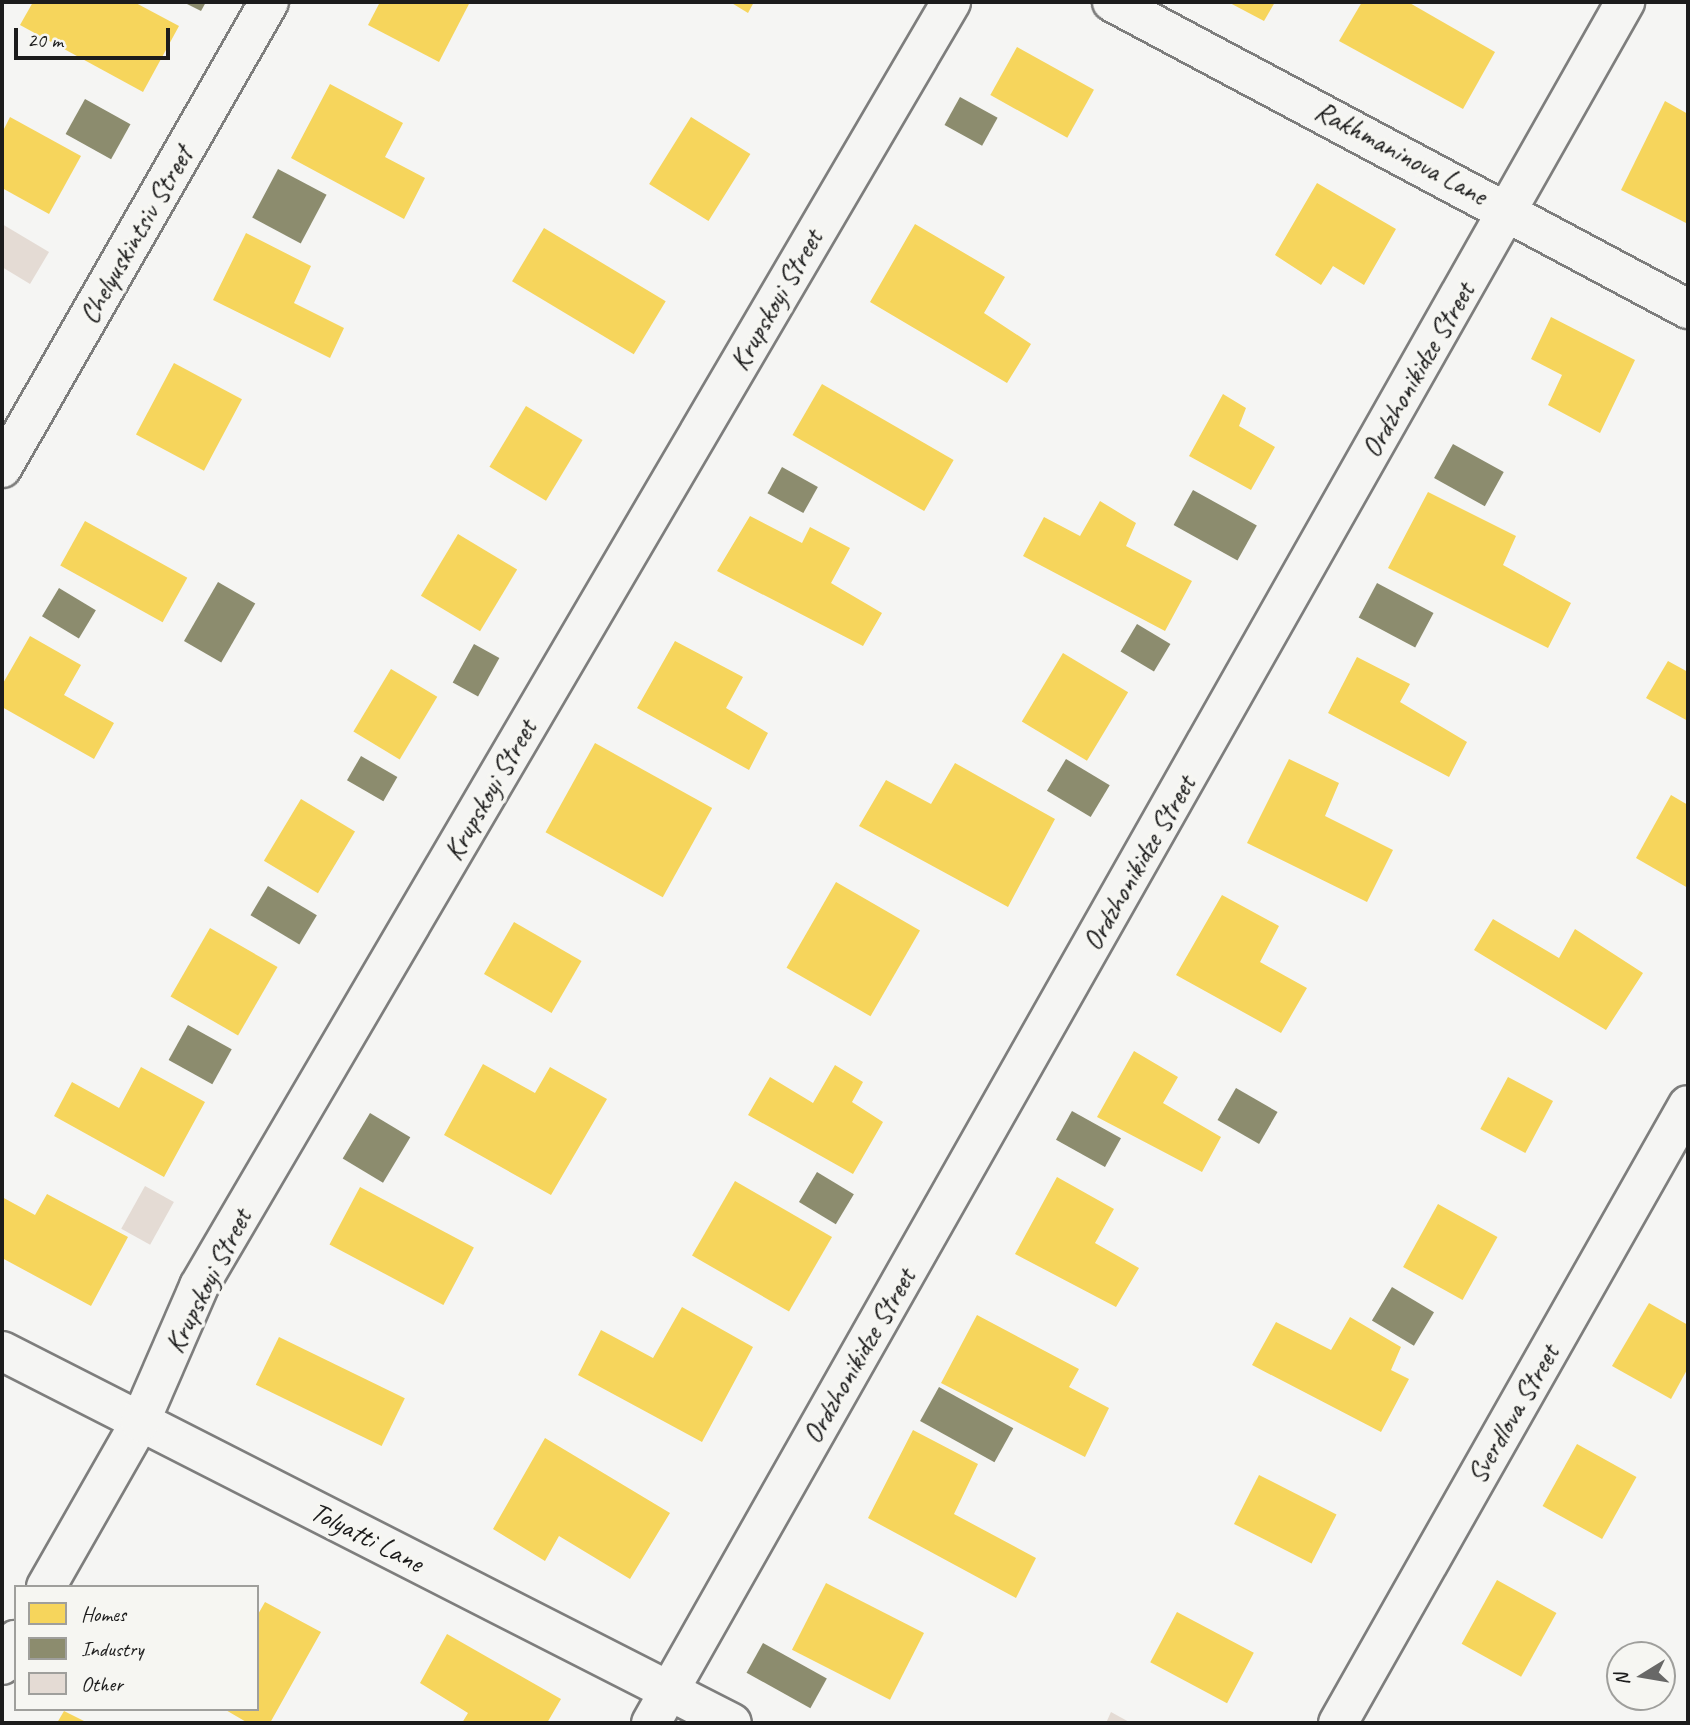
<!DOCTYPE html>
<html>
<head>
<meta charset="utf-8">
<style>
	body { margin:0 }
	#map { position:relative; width:1690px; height:1725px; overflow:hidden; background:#f5f5f3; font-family:Caveat,sans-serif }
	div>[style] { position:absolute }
	.homes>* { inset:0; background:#f6d55c; transform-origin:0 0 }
	.industry>* { inset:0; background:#8c8c6e; transform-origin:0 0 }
	.building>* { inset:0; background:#e4dbd4; transform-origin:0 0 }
	.roads { filter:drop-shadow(2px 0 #7e7e7d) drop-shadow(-2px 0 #7e7e7d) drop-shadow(0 2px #7e7e7d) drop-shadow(0 -2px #7e7e7d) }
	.street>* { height:38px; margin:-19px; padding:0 19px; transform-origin:19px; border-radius:19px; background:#f5f5f3 }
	span { translate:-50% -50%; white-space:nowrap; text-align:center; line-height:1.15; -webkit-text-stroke:7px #f6f6f2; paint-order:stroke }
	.street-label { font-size:28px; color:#1c1c1c }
	.frame { position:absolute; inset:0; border:4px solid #1c1c1c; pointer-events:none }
	.legend { position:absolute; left:14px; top:1585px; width:245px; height:126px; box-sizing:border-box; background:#f6f6f2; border:2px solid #9f9f9c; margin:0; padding:9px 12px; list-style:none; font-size:21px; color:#1c1c1c }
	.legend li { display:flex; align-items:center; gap:14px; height:35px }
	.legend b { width:35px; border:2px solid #9f9f9c }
	.north { position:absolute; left:1606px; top:1641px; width:70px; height:70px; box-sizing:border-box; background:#f6f6f2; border:2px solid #9f9f9c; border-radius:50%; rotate:259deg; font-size:19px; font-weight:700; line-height:28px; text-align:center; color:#1c1c1c }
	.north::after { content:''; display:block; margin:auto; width:24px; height:32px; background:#686867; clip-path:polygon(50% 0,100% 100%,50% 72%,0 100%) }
	.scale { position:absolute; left:14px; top:28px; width:156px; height:32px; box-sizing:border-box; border:4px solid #1c1c1c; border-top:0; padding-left:9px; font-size:21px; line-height:24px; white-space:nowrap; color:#1c1c1c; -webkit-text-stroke:5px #f6f6f2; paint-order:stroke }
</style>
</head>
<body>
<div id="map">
	<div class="homes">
		<div style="clip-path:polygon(33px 2px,134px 2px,179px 26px,143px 92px,20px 25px)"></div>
		<div style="clip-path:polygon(380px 2px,470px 2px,439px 62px,368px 25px)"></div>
		<div style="clip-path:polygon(730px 2px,754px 2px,748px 13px)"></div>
		<div style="clip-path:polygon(1228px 2px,1275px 2px,1264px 21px)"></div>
		<div style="clip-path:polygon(1362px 2px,1408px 2px,1495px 52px,1463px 109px,1339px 41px)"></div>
		<div style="left:1017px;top:47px;width:88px;height:55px;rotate:29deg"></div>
		<div style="clip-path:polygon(330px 84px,403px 123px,385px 157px,425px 178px,404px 219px,291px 158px)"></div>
		<div style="clip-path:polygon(1665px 101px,1688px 114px,1688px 224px,1621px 190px)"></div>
		<div style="clip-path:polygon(10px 117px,81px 156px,49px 214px,2px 188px,2px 133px)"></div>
		<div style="left:691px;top:117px;width:70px;height:79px;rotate:32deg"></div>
		<div style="clip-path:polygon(1317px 183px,1396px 229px,1364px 285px,1333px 266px,1321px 285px,1275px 255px)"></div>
		<div style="clip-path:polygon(915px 224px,1005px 277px,984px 313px,1031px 344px,1007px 383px,870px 302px)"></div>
		<div style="left:544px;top:228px;width:142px;height:62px;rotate:31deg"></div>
		<div style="clip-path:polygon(246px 233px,311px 266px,294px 303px,344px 328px,330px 358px,213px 300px)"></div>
		<div style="clip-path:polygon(1551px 317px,1635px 360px,1600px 433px,1548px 405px,1562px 375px,1531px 359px)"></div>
		<div style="left:174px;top:363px;width:77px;height:81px;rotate:28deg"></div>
		<div style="left:822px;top:384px;width:152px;height:59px;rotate:30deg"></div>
		<div style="clip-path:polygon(1223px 394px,1246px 408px,1239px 426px,1275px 447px,1251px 490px,1189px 456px)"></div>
		<div style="left:526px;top:406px;width:66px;height:71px;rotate:31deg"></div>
		<div style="clip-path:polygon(1428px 492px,1516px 536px,1503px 565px,1571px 603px,1548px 648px,1388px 568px)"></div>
		<div style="clip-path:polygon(1100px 501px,1136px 523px,1126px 546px,1192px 581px,1165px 631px,1023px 556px,1044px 517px,1080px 536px)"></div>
		<div style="clip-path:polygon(750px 516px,802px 543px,810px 527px,850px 548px,831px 583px,882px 613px,863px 646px,717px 571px)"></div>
		<div style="left:85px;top:521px;width:117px;height:51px;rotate:29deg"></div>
		<div style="left:458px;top:534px;width:69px;height:72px;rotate:31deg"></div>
		<div style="clip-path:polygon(30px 636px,81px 665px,64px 695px,114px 723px,94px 759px,2px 707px,2px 685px)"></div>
		<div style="clip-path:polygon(675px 641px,743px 677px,726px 708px,768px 733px,749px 770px,637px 708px)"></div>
		<div style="left:1063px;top:653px;width:76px;height:80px;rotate:31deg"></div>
		<div style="clip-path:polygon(1357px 657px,1410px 684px,1400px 702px,1467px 742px,1449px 777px,1328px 713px)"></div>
		<div style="clip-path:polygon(1668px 661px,1688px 672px,1688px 721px,1646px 698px)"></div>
		<div style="left:391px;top:669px;width:54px;height:73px;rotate:31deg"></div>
		<div style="left:595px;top:743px;width:134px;height:102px;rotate:29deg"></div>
		<div style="clip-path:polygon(1289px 759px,1339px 783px,1325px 816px,1393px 850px,1367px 902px,1247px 843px)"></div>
		<div style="clip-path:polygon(955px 763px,1055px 819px,1008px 907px,859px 826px,886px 780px,931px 804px)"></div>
		<div style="clip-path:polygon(1671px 795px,1688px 805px,1688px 888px,1636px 858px)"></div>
		<div style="left:301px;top:799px;width:63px;height:72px;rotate:31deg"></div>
		<div style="left:836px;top:882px;width:97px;height:99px;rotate:30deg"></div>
		<div style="clip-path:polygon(1222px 895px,1279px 926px,1260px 962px,1307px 988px,1281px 1033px,1176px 975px)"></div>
		<div style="clip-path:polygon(1493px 919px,1559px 958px,1575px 929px,1643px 973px,1606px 1030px,1474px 950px)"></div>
		<div style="left:514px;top:922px;width:78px;height:60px;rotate:30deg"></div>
		<div style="left:210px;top:928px;width:78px;height:79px;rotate:30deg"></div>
		<div style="clip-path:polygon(1134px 1051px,1178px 1077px,1163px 1103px,1221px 1137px,1202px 1172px,1097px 1117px)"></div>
		<div style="clip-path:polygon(483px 1064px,535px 1093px,550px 1067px,607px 1099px,551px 1195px,444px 1135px)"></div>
		<div style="clip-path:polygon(835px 1065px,863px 1082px,852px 1102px,883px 1122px,853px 1174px,748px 1115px,770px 1077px,813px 1103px)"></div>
		<div style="clip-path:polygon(141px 1067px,205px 1102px,164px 1177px,54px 1116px,72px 1082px,119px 1108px)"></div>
		<div style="left:1508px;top:1077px;width:51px;height:59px;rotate:28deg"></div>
		<div style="clip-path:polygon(1057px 1177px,1114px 1209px,1095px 1243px,1139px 1268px,1116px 1307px,1015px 1254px)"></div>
		<div style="left:735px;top:1181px;width:112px;height:86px;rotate:30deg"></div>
		<div style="left:360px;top:1187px;width:129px;height:65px;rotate:28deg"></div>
		<div style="clip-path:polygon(47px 1194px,128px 1237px,91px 1306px,2px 1258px,2px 1197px,35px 1215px)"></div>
		<div style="left:1438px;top:1204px;width:68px;height:72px;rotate:29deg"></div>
		<div style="clip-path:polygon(1649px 1303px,1688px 1325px,1688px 1368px,1671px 1399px,1612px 1366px)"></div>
		<div style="clip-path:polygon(682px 1307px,753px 1347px,702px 1442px,578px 1375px,601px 1330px,653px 1358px)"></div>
		<div style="clip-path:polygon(977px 1315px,1079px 1369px,1069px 1387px,1109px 1408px,1085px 1457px,941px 1383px)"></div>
		<div style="clip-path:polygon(1350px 1317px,1401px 1347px,1391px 1370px,1409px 1379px,1381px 1432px,1252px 1365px,1276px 1322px,1331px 1350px)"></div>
		<div style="left:279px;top:1337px;width:140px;height:53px;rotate:26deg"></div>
		<div style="clip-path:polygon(913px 1430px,978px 1464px,954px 1514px,1036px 1558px,1016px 1598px,868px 1518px)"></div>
		<div style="clip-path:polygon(545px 1438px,670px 1513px,630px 1579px,559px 1536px,545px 1561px,493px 1529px)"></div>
		<div style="left:1577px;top:1444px;width:68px;height:71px;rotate:29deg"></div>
		<div style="left:1259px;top:1475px;width:87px;height:55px;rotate:27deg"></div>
		<div style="left:1497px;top:1580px;width:68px;height:73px;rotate:29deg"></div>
		<div style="left:826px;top:1583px;width:110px;height:75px;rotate:27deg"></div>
		<div style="clip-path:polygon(265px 1602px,321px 1632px,270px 1723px,248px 1723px,224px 1709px,257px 1709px,257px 1616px)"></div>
		<div style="left:1177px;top:1612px;width:87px;height:57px;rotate:28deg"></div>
		<div style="clip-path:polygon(447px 1634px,561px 1699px,547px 1723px,462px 1723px,468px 1713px,420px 1683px)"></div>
		<div style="clip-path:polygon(64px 1711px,88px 1723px,57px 1723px)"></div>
	</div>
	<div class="industry">
		<div style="clip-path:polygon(183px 2px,206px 2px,201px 11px)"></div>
		<div style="left:960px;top:97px;width:43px;height:32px;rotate:29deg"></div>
		<div style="left:85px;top:99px;width:52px;height:40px;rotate:29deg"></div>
		<div style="left:278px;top:169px;width:55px;height:55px;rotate:28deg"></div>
		<div style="left:1453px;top:444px;width:58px;height:39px;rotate:29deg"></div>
		<div style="left:782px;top:467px;width:41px;height:30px;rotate:29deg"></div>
		<div style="left:1193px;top:490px;width:73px;height:40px;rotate:29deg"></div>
		<div style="left:218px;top:582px;width:43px;height:68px;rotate:30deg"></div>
		<div style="left:1377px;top:583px;width:64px;height:39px;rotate:28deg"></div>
		<div style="left:59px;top:588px;width:43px;height:33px;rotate:31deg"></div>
		<div style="left:1137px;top:624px;width:39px;height:32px;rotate:31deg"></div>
		<div style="left:474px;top:644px;width:29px;height:44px;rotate:29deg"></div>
		<div style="left:361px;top:756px;width:42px;height:28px;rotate:30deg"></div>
		<div style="left:1066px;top:759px;width:51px;height:37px;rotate:31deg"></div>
		<div style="left:268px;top:886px;width:57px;height:34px;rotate:31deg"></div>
		<div style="left:188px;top:1025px;width:50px;height:40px;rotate:29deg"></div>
		<div style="left:1236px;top:1088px;width:48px;height:37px;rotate:30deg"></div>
		<div style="left:1072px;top:1111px;width:56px;height:33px;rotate:29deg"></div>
		<div style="left:370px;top:1113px;width:47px;height:53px;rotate:31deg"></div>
		<div style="left:817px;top:1172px;width:43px;height:35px;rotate:31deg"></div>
		<div style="left:1392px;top:1287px;width:49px;height:39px;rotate:31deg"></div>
		<div style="left:939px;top:1387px;width:85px;height:39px;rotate:29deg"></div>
		<div style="left:763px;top:1643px;width:73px;height:34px;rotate:29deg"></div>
	</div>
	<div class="building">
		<div style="clip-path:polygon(2px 224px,49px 252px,30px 284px,2px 267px)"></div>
		<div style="left:145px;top:1186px;width:33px;height:49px;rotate:29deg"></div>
		<div style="clip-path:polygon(1111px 1712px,1131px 1723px,1106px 1723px)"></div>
	</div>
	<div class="roads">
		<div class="street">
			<div style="left:1112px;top:2px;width:653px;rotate:28.06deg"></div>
			<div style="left:2px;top:468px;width:537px;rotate:-60.19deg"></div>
			<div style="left:2px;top:1351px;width:819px;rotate:27deg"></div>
			<div style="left:46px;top:1587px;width:190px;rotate:-60.3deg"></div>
			<div style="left:140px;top:1422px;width:148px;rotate:-66.5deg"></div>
			<div style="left:199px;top:1286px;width:1488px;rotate:-59.64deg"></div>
			<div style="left:2px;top:1665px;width:29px;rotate:-61deg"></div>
			<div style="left:651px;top:1723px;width:1978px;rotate:-60.49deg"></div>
			<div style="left:1338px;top:1723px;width:710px;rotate:-60.48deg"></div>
		</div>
	</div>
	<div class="street-label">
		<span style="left:1401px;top:153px;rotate:28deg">Rakhmaninova Lane</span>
		<span style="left:136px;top:235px;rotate:-60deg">Chelyuskintsiv Street</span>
		<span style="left:776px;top:300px;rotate:-60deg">Krupskoyi Street</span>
		<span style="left:1418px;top:370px;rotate:-60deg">Ordzhonikidze Street</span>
		<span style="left:490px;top:790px;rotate:-60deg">Krupskoyi Street</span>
		<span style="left:1139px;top:863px;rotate:-60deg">Ordzhonikidze Street</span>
		<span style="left:208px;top:1281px;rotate:-63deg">Krupskoyi Street</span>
		<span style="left:859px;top:1356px;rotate:-60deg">Ordzhonikidze Street</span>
		<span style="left:1513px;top:1414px;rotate:-60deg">Sverdlova Street</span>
		<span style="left:367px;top:1537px;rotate:27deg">Tolyatti Lane</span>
	</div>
	<div class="frame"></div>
	<ul class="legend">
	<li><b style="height:19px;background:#f6d55c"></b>Homes</li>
	<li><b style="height:19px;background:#8c8c6e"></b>Industry</li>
	<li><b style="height:19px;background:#e4dbd4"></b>Other</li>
	</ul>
	<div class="north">N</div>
	<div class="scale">20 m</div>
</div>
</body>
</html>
